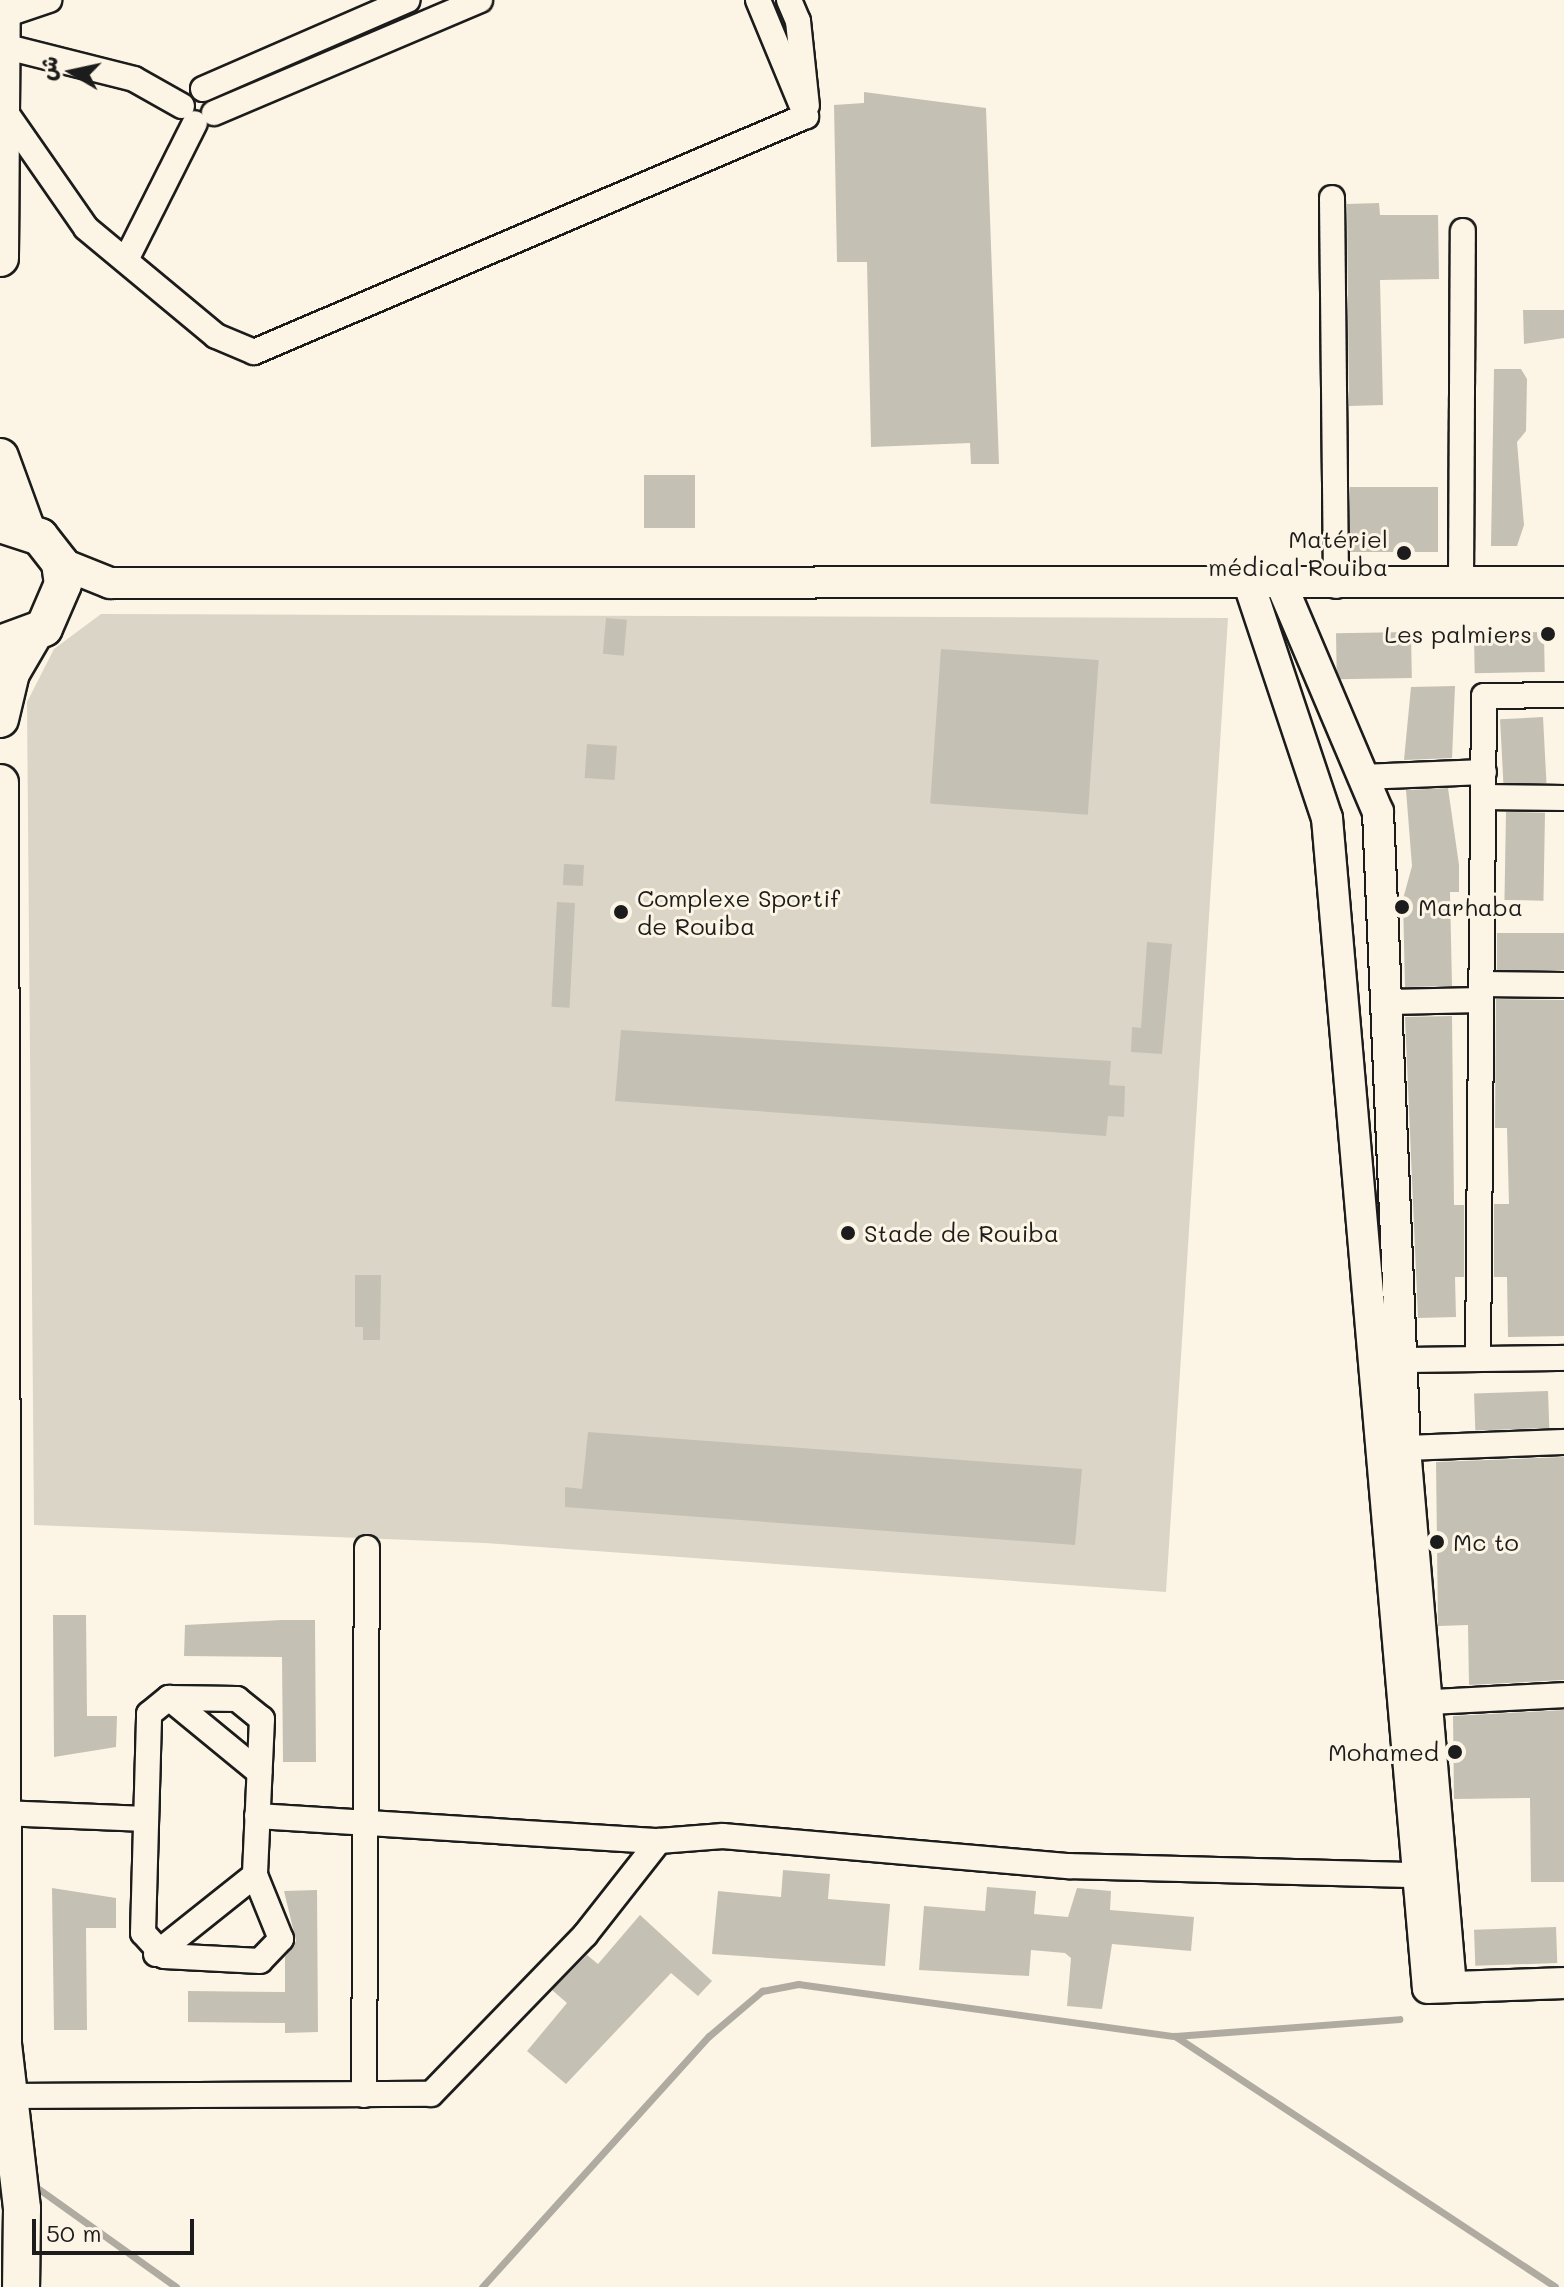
<!DOCTYPE html>
<html>
<head>
<meta charset="utf-8">
<style>
	body { margin:0 }
	#map { position:relative; width:1564px; height:2287px; overflow:hidden; background:#fcf5e5; font-family:Mali,"Playpen Sans Arabic",sans-serif }
	div>[style] { position:absolute }
	.green>* { inset:0; background:#dbd5c8 }
	.stream>* { height:7px; margin:-3.5px; padding:0 3.5px; transform-origin:3.5px; border-radius:3.5px; background:#b0aba1 }
	.building>* { inset:0; background:#c4c0b3; transform-origin:0 0 }
	.roads { filter:drop-shadow(2px 0 #1c1c1c) drop-shadow(-2px 0 #1c1c1c) drop-shadow(0 2px #1c1c1c) drop-shadow(0 -2px #1c1c1c) }
	.minor>* { height:24px; margin:-12px; padding:0 12px; transform-origin:12px; border-radius:12px; background:#fcf5e5 }
	.tertiary>* { height:30px; margin:-15px; padding:0 15px; transform-origin:15px; border-radius:15px; background:#fcf5e5 }
	.primary>* { height:36px; margin:-18px; padding:0 18px; transform-origin:18px; border-radius:18px; background:#fcf5e5 }
	.dots>* { width:22px; height:22px; translate:-50% -50%; box-sizing:border-box; border:4px solid #fcf5e5; border-radius:50% }
	span { translate:-50% -50%; white-space:nowrap; text-align:center; line-height:1.15; -webkit-text-stroke:6px #fcf5e5; paint-order:stroke }
	.poi-label { font-size:24px; color:#1c1c1c }
	.right { translate:-100% -50%; text-align:right }
	.left { translate:0 -50%; text-align:left }
	.north { position:absolute; left:32px; top:32px; width:80px; height:80px; -webkit-text-stroke:6px #fcf5e5; paint-order:stroke; rotate:279deg; font-size:22px; font-weight:700; line-height:32px; text-align:center; color:#1c1c1c }
	.north::after { content:''; display:block; margin:auto; width:28px; height:36px; background:#1c1c1c; clip-path:polygon(50% 0,100% 100%,50% 72%,0 100%) }
	.scale { position:absolute; left:32px; top:2219px; width:162px; height:36px; box-sizing:border-box; border:4px solid #1c1c1c; border-top:0; padding-left:10px; font-size:24px; line-height:28px; white-space:nowrap; color:#1c1c1c; -webkit-text-stroke:6px #fcf5e5; paint-order:stroke }
</style>
</head>
<body>
<div id="map">
	<div class="green">
		<div style="clip-path:polygon(101px 614px,1228px 618px,1166px 1592px,485px 1543px,34px 1525px,27px 702px,54px 649px)"></div>
	</div>
	<div class="stream">
		<div style="left:1175px;top:2036px;width:225px;rotate:-4.3deg"></div>
		<div style="left:36px;top:2187px;width:172px;rotate:35.5deg"></div>
		<div style="left:482px;top:2287px;width:338px;rotate:-47.9deg"></div>
		<div style="left:709px;top:2036px;width:70px;rotate:-40.3deg"></div>
		<div style="left:762px;top:1991px;width:37px;rotate:-11deg"></div>
		<div style="left:798px;top:1984px;width:381px;rotate:7.9deg"></div>
		<div style="left:1175px;top:2036px;width:455px;rotate:33.4deg"></div>
	</div>
	<div class="building">
		<div style="clip-path:polygon(864px 92px,986px 108px,999px 464px,971px 464px,970px 443px,871px 447px,867px 262px,837px 262px,834px 105px,864px 103px)"></div>
		<div style="clip-path:polygon(1379px 203px,1380px 215px,1438px 215px,1439px 279px,1380px 280px,1383px 405px,1349px 406px,1347px 204px)"></div>
		<div style="clip-path:polygon(1523px 310px,1564px 310px,1564px 338px,1524px 344px)"></div>
		<div style="clip-path:polygon(1494px 369px,1521px 369px,1527px 379px,1526px 431px,1517px 442px,1524px 525px,1517px 546px,1491px 546px)"></div>
		<div style="left:695px;top:475px;width:53px;height:51px;rotate:90deg"></div>
		<div style="left:1438px;top:487px;width:65px;height:88px;rotate:90deg"></div>
		<div style="left:606px;top:618px;width:21px;height:36px;rotate:5deg"></div>
		<div style="left:1411px;top:632px;width:46px;height:75px;rotate:89deg"></div>
		<div style="left:1544px;top:632px;width:40px;height:70px;rotate:89deg"></div>
		<div style="left:941px;top:649px;width:158px;height:155px;rotate:4deg"></div>
		<div style="clip-path:polygon(1455px 686px,1452px 758px,1404px 760px,1411px 687px)"></div>
		<div style="left:1543px;top:717px;width:66px;height:43px;rotate:87deg"></div>
		<div style="left:587px;top:744px;width:30px;height:34px;rotate:4deg"></div>
		<div style="clip-path:polygon(1448px 788px,1459px 865px,1459px 892px,1450px 892px,1452px 986px,1405px 987px,1403px 899px,1412px 866px,1406px 790px)"></div>
		<div style="left:1506px;top:812px;width:39px;height:88px;rotate:1deg"></div>
		<div style="left:564px;top:864px;width:20px;height:21px;rotate:3deg"></div>
		<div style="left:557px;top:902px;width:18px;height:105px;rotate:3deg"></div>
		<div style="left:1564px;top:933px;width:37px;height:67px;rotate:90deg"></div>
		<div style="clip-path:polygon(1147px 942px,1172px 944px,1162px 1054px,1131px 1052px,1132px 1027px,1141px 1028px)"></div>
		<div style="clip-path:polygon(1496px 999px,1564px 1000px,1564px 1336px,1508px 1337px,1507px 1277px,1494px 1277px,1494px 1204px,1509px 1204px,1507px 1128px,1495px 1128px)"></div>
		<div style="clip-path:polygon(1452px 1016px,1454px 1205px,1464px 1205px,1464px 1277px,1455px 1277px,1456px 1317px,1418px 1318px,1405px 1017px)"></div>
		<div style="clip-path:polygon(621px 1030px,1111px 1061px,1109px 1085px,1125px 1086px,1124px 1117px,1108px 1116px,1106px 1136px,615px 1101px)"></div>
		<div style="clip-path:polygon(355px 1275px,381px 1275px,380px 1340px,363px 1340px,363px 1327px,355px 1327px)"></div>
		<div style="left:1548px;top:1391px;width:37px;height:74px;rotate:88deg"></div>
		<div style="clip-path:polygon(588px 1432px,1082px 1469px,1075px 1545px,565px 1507px,565px 1487px,582px 1489px)"></div>
		<div style="clip-path:polygon(1564px 1457px,1564px 1680px,1469px 1685px,1468px 1625px,1438px 1626px,1436px 1462px)"></div>
		<div style="clip-path:polygon(53px 1615px,86px 1615px,87px 1716px,117px 1716px,116px 1747px,54px 1757px)"></div>
		<div style="clip-path:polygon(282px 1620px,315px 1620px,316px 1762px,283px 1762px,282px 1657px,184px 1656px,185px 1625px)"></div>
		<div style="clip-path:polygon(1564px 1710px,1564px 1882px,1531px 1882px,1530px 1798px,1454px 1799px,1453px 1716px)"></div>
		<div style="clip-path:polygon(783px 1870px,830px 1874px,828px 1899px,890px 1904px,885px 1966px,712px 1954px,718px 1891px,781px 1897px)"></div>
		<div style="clip-path:polygon(987px 1887px,1036px 1891px,1034px 1914px,1068px 1917px,1077px 1888px,1111px 1891px,1110px 1910px,1194px 1917px,1191px 1951px,1112px 1944px,1102px 2009px,1067px 2006px,1071px 1958px,1065px 1953px,1031px 1950px,1029px 1976px,919px 1970px,924px 1906px,985px 1911px)"></div>
		<div style="clip-path:polygon(52px 1888px,116px 1898px,116px 1928px,86px 1928px,87px 2030px,54px 2030px)"></div>
		<div style="clip-path:polygon(317px 1890px,318px 2032px,285px 2033px,285px 2023px,188px 2022px,188px 1991px,285px 1992px,285px 1957px,296px 1941px,284px 1891px)"></div>
		<div style="clip-path:polygon(640px 1915px,712px 1981px,698px 1996px,671px 1973px,566px 2084px,527px 2051px,567px 2003px,552px 1990px,587px 1955px,598px 1964px)"></div>
		<div style="left:1556px;top:1927px;width:36px;height:82px;rotate:88deg"></div>
	</div>
	<div class="roads">
		<div class="minor">
			<div style="left:758px;top:0;width:126px;rotate:67.5deg"></div>
			<div style="left:789px;top:0;width:23px;rotate:67deg"></div>
			<div style="left:798px;top:21px;width:85px;rotate:84deg"></div>
			<div style="left:2px;top:16px;width:50px;rotate:-18.8deg"></div>
			<div style="left:3px;top:46px;width:135px;rotate:14.1deg"></div>
			<div style="left:134px;top:79px;width:55px;rotate:29.4deg"></div>
			<div style="left:203px;top:89px;width:223px;rotate:-23.5deg"></div>
			<div style="left:2px;top:107px;width:147px;rotate:55.2deg"></div>
			<div style="left:86px;top:228px;width:169px;rotate:39.7deg"></div>
			<div style="left:216px;top:336px;width:41px;rotate:22.8deg"></div>
			<div style="left:254px;top:352px;width:600px;rotate:-23.15deg"></div>
			<div style="left:214px;top:113px;width:289px;rotate:-23deg"></div>
			<div style="left:1332px;top:198px;width:388px;rotate:89.4deg"></div>
			<div style="left:126px;top:260px;width:153px;rotate:-63.3deg"></div>
			<div style="left:1461px;top:582px;width:351px;rotate:-89.7deg"></div>
			<div style="left:1362px;top:777px;width:122px;rotate:-2.3deg"></div>
			<div style="left:1483px;top:797px;width:81px;rotate:0.7deg"></div>
			<div style="left:1482px;top:984px;width:82px;rotate:0.7deg"></div>
			<div style="left:1389px;top:1002px;width:92px;rotate:-1.2deg"></div>
			<div style="left:1478px;top:1358px;width:662px;rotate:-89.48deg"></div>
			<div style="left:1484px;top:696px;width:80px;rotate:-0.7deg"></div>
			<div style="left:1400px;top:1360px;width:164px;rotate:-0.7deg"></div>
			<div style="left:1405px;top:1448px;width:159px;rotate:-2.2deg"></div>
			<div style="left:169px;top:1698px;width:117px;rotate:39.4deg"></div>
			<div style="left:237px;top:1699px;width:32px;rotate:39deg"></div>
			<div style="left:262px;top:1719px;width:156px;rotate:92.6deg"></div>
			<div style="left:255px;top:1875px;width:69px;rotate:67.9deg"></div>
			<div style="left:281px;top:1939px;width:30px;rotate:134deg"></div>
			<div style="left:260px;top:1961px;width:96px;rotate:-177deg"></div>
			<div style="left:164px;top:1956px;width:31px;rotate:-132deg"></div>
			<div style="left:143px;top:1933px;width:219px;rotate:-88.4deg"></div>
			<div style="left:149px;top:1714px;width:26px;rotate:-39deg"></div>
			<div style="left:169px;top:1698px;width:68px;rotate:0.8deg"></div>
			<div style="left:1432px;top:1702px;width:132px;rotate:-3deg"></div>
			<div style="left:1px;top:1813px;width:145px;rotate:2.4deg"></div>
			<div style="left:257px;top:1816px;width:403px;rotate:3.6deg"></div>
			<div style="left:156px;top:1954px;width:127px;rotate:-38.6deg"></div>
			<div style="left:364px;top:2095px;width:547px;rotate:-89.69deg"></div>
			<div style="left:1px;top:2105px;width:11px;rotate:-52deg"></div>
			<div style="left:8px;top:2096px;width:423px;rotate:-0.3deg"></div>
			<div style="left:431px;top:2094px;width:221px;rotate:-45.9deg"></div>
			<div style="left:585px;top:1935px;width:120px;rotate:-51.8deg"></div>
			<div style="left:659px;top:1841px;width:64px;rotate:-4.5deg"></div>
			<div style="left:723px;top:1836px;width:347px;rotate:5deg"></div>
			<div style="left:1069px;top:1866px;width:347px;rotate:1.5deg"></div>
		</div>
		<div class="tertiary">
			<div style="left:60px;top:563px;width:54px;rotate:21.8deg"></div>
			<div style="left:110px;top:583px;width:1454px;rotate:-0.04deg"></div>
			<div style="left:1282px;top:586px;width:246px;rotate:67deg"></div>
			<div style="left:1378px;top:812px;width:637px;rotate:87.57deg"></div>
			<div style="left:1405px;top:1448px;width:541px;rotate:85.12deg"></div>
			<div style="left:1250px;top:587px;width:243px;rotate:71.6deg"></div>
			<div style="left:1327px;top:818px;width:1174px;rotate:85.07deg"></div>
			<div style="left:1428px;top:1988px;width:136px;rotate:-2.1deg"></div>
		</div>
		<div class="primary">
			<div style="left:0;top:258px;width:258px;rotate:-89.6deg"></div>
			<div style="left:0;top:457px;width:76px;rotate:69.9deg"></div>
			<div style="left:0;top:524px;width:42px;rotate:18deg"></div>
			<div style="left:40px;top:537px;width:33px;rotate:52deg"></div>
			<div style="left:60px;top:563px;width:21px;rotate:82deg"></div>
			<div style="left:63px;top:584px;width:48px;rotate:113.4deg"></div>
			<div style="left:44px;top:628px;width:47px;rotate:160deg"></div>
			<div style="left:0;top:719px;width:47px;rotate:-76.6deg"></div>
			<div style="left:11px;top:673px;width:42px;rotate:-59.7deg"></div>
			<div style="left:0;top:783px;width:1261px;rotate:89.86deg"></div>
			<div style="left:3px;top:2044px;width:166px;rotate:83.4deg"></div>
			<div style="left:22px;top:2209px;width:78px;rotate:90.7deg"></div>
		</div>
	</div>
	<div class="dots">
		<div style="left:1404px;top:553px;background:#1c1c1c"></div>
		<div style="left:1548px;top:634px;background:#1c1c1c"></div>
		<div style="left:1402px;top:907px;background:#1c1c1c"></div>
		<div style="left:621px;top:912px;background:#1c1c1c"></div>
		<div style="left:848px;top:1233px;background:#1c1c1c"></div>
		<div style="left:1437px;top:1542px;background:#1c1c1c"></div>
		<div style="left:1455px;top:1752px;background:#1c1c1c"></div>
	</div>
	<div class="poi-label">
		<span class="right" style="left:1388px;top:553px">Matériel<br>médical Rouiba</span>
		<span class="right" style="left:1532px;top:634px">Les palmiers</span>
		<span class="left" style="left:637px;top:912px">Complexe Sportif<br>de Rouiba</span>
		<span class="left" style="left:1418px;top:907px">Marhaba</span>
		<span class="left" style="left:864px;top:1233px">Stade de Rouiba</span>
		<span class="left" style="left:1453px;top:1542px">Mc to</span>
		<span class="right" style="left:1439px;top:1752px">Mohamed</span>
	</div>
	<div class="north">ش</div>
	<div class="scale">50 m</div>
</div>
</body>
</html>
